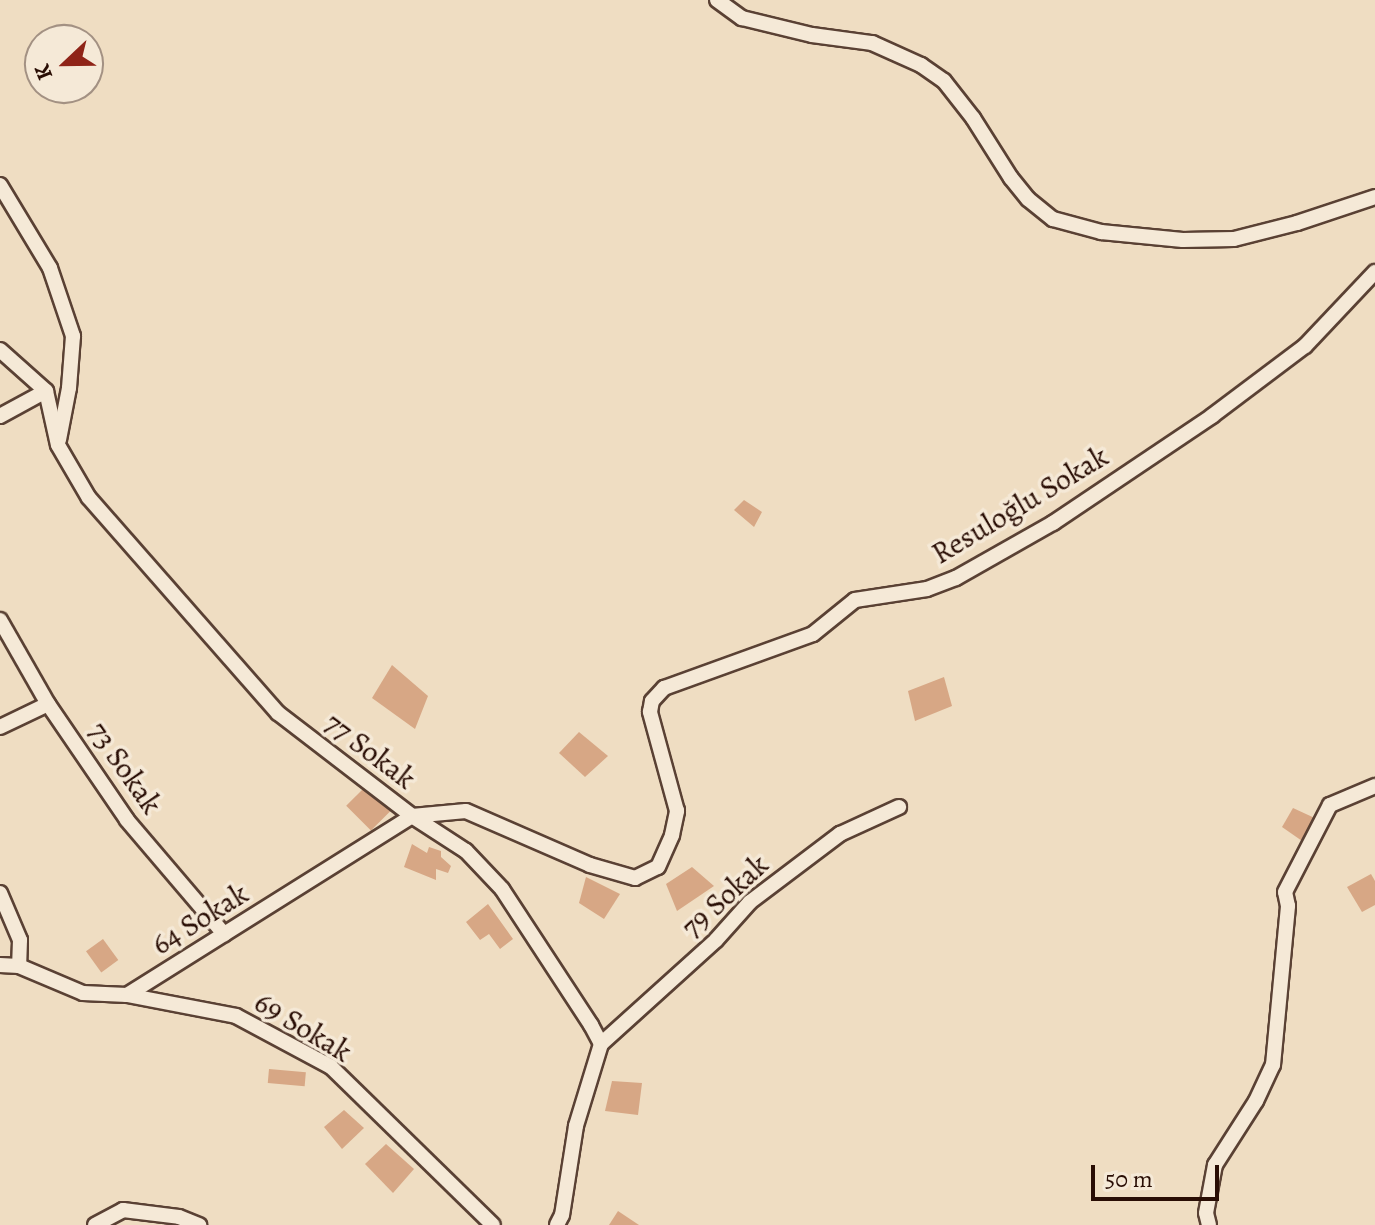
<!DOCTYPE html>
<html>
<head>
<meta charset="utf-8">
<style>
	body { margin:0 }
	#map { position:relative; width:1375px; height:1225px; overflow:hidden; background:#efddc2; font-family:Alegreya,serif }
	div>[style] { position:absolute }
	.building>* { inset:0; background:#d7a785; transform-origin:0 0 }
	.roads { filter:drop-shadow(2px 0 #5a4134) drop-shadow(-2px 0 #5a4134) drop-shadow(0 2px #5a4134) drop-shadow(0 -2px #5a4134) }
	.minor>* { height:14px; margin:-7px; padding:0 7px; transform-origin:7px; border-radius:7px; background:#f5e9d7 }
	span { translate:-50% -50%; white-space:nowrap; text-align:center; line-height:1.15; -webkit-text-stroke:7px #f5e9d7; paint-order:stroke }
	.street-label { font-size:30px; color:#290d04 }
	.north { position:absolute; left:24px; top:24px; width:80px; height:80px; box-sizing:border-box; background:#f5e9d7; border:2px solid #a39183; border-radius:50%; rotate:248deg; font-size:22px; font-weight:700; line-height:32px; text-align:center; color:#290d04 }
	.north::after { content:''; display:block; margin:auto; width:28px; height:36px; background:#8f2418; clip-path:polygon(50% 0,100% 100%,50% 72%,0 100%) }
	.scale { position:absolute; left:1091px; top:1165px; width:128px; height:36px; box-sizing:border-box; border:4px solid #290d04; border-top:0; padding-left:10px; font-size:24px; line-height:28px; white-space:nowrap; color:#290d04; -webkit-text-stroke:6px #f5e9d7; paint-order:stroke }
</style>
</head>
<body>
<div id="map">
	<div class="building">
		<div style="clip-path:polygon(744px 500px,762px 512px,754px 527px,734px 510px)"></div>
		<div style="clip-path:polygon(392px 665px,428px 696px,415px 729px,372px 698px)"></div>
		<div style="clip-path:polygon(944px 677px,952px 706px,915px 721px,908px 691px)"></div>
		<div style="clip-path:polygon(579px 732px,608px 756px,585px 777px,559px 753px)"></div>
		<div style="left:366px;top:786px;width:35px;height:28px;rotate:45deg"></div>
		<div style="clip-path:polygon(1293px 808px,1319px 820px,1305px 843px,1282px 827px)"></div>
		<div style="clip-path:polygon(412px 844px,427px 853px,429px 847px,441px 851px,441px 857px,451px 866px,448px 873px,436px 869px,436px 880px,404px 867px)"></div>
		<div style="clip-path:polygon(692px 867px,714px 886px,677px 911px,666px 884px)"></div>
		<div style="clip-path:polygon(1371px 874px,1375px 881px,1375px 905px,1362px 912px,1347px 887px)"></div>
		<div style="clip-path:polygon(586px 877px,620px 894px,604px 919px,579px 903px)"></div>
		<div style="clip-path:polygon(488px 904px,513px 939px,500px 949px,489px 934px,480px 940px,466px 922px)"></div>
		<div style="left:103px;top:939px;width:26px;height:21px;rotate:54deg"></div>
		<div style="left:269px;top:1069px;width:37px;height:14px;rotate:5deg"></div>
		<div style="clip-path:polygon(612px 1081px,642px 1083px,638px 1115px,605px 1111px)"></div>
		<div style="clip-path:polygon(344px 1110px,364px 1128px,342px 1149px,324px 1127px)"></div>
		<div style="clip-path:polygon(386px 1144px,414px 1169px,393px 1193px,365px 1164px)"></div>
		<div style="clip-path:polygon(618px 1211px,639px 1225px,609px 1225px)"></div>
	</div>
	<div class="roads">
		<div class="minor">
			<div style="left:717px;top:0;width:31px;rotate:36deg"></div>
			<div style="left:742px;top:18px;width:72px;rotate:13.7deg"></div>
			<div style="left:812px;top:35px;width:61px;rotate:7.6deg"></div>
			<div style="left:872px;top:43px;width:54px;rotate:24.2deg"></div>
			<div style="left:921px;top:65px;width:28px;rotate:35deg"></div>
			<div style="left:944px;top:81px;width:47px;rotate:51.9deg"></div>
			<div style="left:973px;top:118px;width:71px;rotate:57.7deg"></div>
			<div style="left:1011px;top:178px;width:27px;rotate:51deg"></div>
			<div style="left:1028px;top:199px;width:32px;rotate:39deg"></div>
			<div style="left:1053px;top:219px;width:50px;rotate:15.2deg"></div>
			<div style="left:1101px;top:232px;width:82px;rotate:5.6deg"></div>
			<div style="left:1183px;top:240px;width:51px;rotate:-1.1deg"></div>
			<div style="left:1234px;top:239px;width:65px;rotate:-14.3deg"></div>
			<div style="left:1297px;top:223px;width:82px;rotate:-18.4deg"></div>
			<div style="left:0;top:185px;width:97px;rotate:58.9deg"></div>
			<div style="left:50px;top:268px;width:72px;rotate:71.3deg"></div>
			<div style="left:73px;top:336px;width:52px;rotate:94.4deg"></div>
			<div style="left:69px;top:388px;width:53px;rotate:100.9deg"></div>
			<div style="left:0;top:350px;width:62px;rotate:41.7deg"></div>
			<div style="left:46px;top:391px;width:55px;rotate:77.5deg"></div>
			<div style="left:58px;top:445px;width:61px;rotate:59.7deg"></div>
			<div style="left:89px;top:498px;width:286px;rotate:48.7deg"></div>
			<div style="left:278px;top:713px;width:169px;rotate:37.5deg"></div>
			<div style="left:412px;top:816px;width:64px;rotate:32.9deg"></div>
			<div style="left:466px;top:851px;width:52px;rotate:46.5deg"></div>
			<div style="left:502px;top:889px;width:163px;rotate:56.8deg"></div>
			<div style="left:591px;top:1025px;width:21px;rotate:62deg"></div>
			<div style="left:601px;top:1044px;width:86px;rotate:107deg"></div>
			<div style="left:576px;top:1126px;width:90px;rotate:98.9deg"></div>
			<div style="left:562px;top:1215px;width:11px;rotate:117deg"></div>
			<div style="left:0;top:416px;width:52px;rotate:-28.5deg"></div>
			<div style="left:0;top:620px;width:97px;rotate:60.3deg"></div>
			<div style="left:48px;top:704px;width:140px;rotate:55.7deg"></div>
			<div style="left:127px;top:820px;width:150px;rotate:49.6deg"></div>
			<div style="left:0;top:727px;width:53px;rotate:-25.6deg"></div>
			<div style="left:0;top:893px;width:51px;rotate:66.9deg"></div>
			<div style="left:20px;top:940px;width:26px;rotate:92deg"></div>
			<div style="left:0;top:965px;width:19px;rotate:3deg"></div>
			<div style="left:19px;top:966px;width:69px;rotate:22.9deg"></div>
			<div style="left:83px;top:993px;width:44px;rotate:2.6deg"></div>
			<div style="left:127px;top:995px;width:111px;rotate:10.9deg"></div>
			<div style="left:236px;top:1016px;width:108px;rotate:28.2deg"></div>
			<div style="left:331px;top:1067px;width:226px;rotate:44.3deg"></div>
			<div style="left:127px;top:995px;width:337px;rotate:-32.1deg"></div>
			<div style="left:412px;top:816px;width:54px;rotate:-5.3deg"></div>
			<div style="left:466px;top:811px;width:135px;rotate:23.5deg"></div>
			<div style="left:590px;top:865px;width:47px;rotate:16.1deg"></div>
			<div style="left:635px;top:878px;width:25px;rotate:-26deg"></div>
			<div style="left:658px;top:867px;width:35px;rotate:-66deg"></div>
			<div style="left:672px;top:835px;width:25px;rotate:-78deg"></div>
			<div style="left:677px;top:811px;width:103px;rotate:-105.3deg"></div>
			<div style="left:650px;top:712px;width:11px;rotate:-80deg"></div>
			<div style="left:652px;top:701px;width:18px;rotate:-47deg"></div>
			<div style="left:664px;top:688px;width:158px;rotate:-19.9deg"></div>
			<div style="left:813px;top:634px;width:54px;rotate:-39deg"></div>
			<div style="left:855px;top:600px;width:73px;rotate:-8.7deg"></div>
			<div style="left:927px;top:589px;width:31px;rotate:-21deg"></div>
			<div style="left:956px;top:578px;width:112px;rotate:-29.6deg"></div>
			<div style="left:1053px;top:523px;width:192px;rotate:-33.9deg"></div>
			<div style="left:1212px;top:416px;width:116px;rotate:-37deg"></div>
			<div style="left:1305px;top:346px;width:102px;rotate:-46.6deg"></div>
			<div style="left:601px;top:1044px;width:155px;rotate:-42.1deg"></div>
			<div style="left:716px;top:940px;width:51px;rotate:-48.2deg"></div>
			<div style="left:750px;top:902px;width:113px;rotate:-37.1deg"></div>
			<div style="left:840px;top:834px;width:65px;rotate:-24.6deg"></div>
			<div style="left:95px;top:1225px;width:32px;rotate:-28deg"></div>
			<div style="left:123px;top:1210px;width:56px;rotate:7.1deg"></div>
			<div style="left:179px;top:1217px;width:22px;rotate:22deg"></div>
			<div style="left:1209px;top:1225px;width:12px;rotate:-104deg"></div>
			<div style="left:1206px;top:1213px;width:49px;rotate:-79.4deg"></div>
			<div style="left:1215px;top:1165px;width:76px;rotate:-57.4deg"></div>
			<div style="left:1256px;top:1101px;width:40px;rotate:-65deg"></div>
			<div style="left:1273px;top:1065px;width:160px;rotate:-84.6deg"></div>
			<div style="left:1288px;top:906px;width:14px;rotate:-102deg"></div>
			<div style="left:1285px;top:892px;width:98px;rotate:-62.7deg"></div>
			<div style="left:1330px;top:805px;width:49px;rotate:-22.9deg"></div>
		</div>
	</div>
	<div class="street-label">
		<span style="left:1020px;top:505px;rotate:-31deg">Resuloğlu Sokak</span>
		<span style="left:370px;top:751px;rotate:37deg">77 Sokak</span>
		<span style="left:125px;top:768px;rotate:55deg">73 Sokak</span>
		<span style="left:725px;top:896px;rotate:-43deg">79 Sokak</span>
		<span style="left:200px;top:919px;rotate:-32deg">64 Sokak</span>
		<span style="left:303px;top:1027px;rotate:31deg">69 Sokak</span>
	</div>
	<div class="north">K</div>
	<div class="scale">50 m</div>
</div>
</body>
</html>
